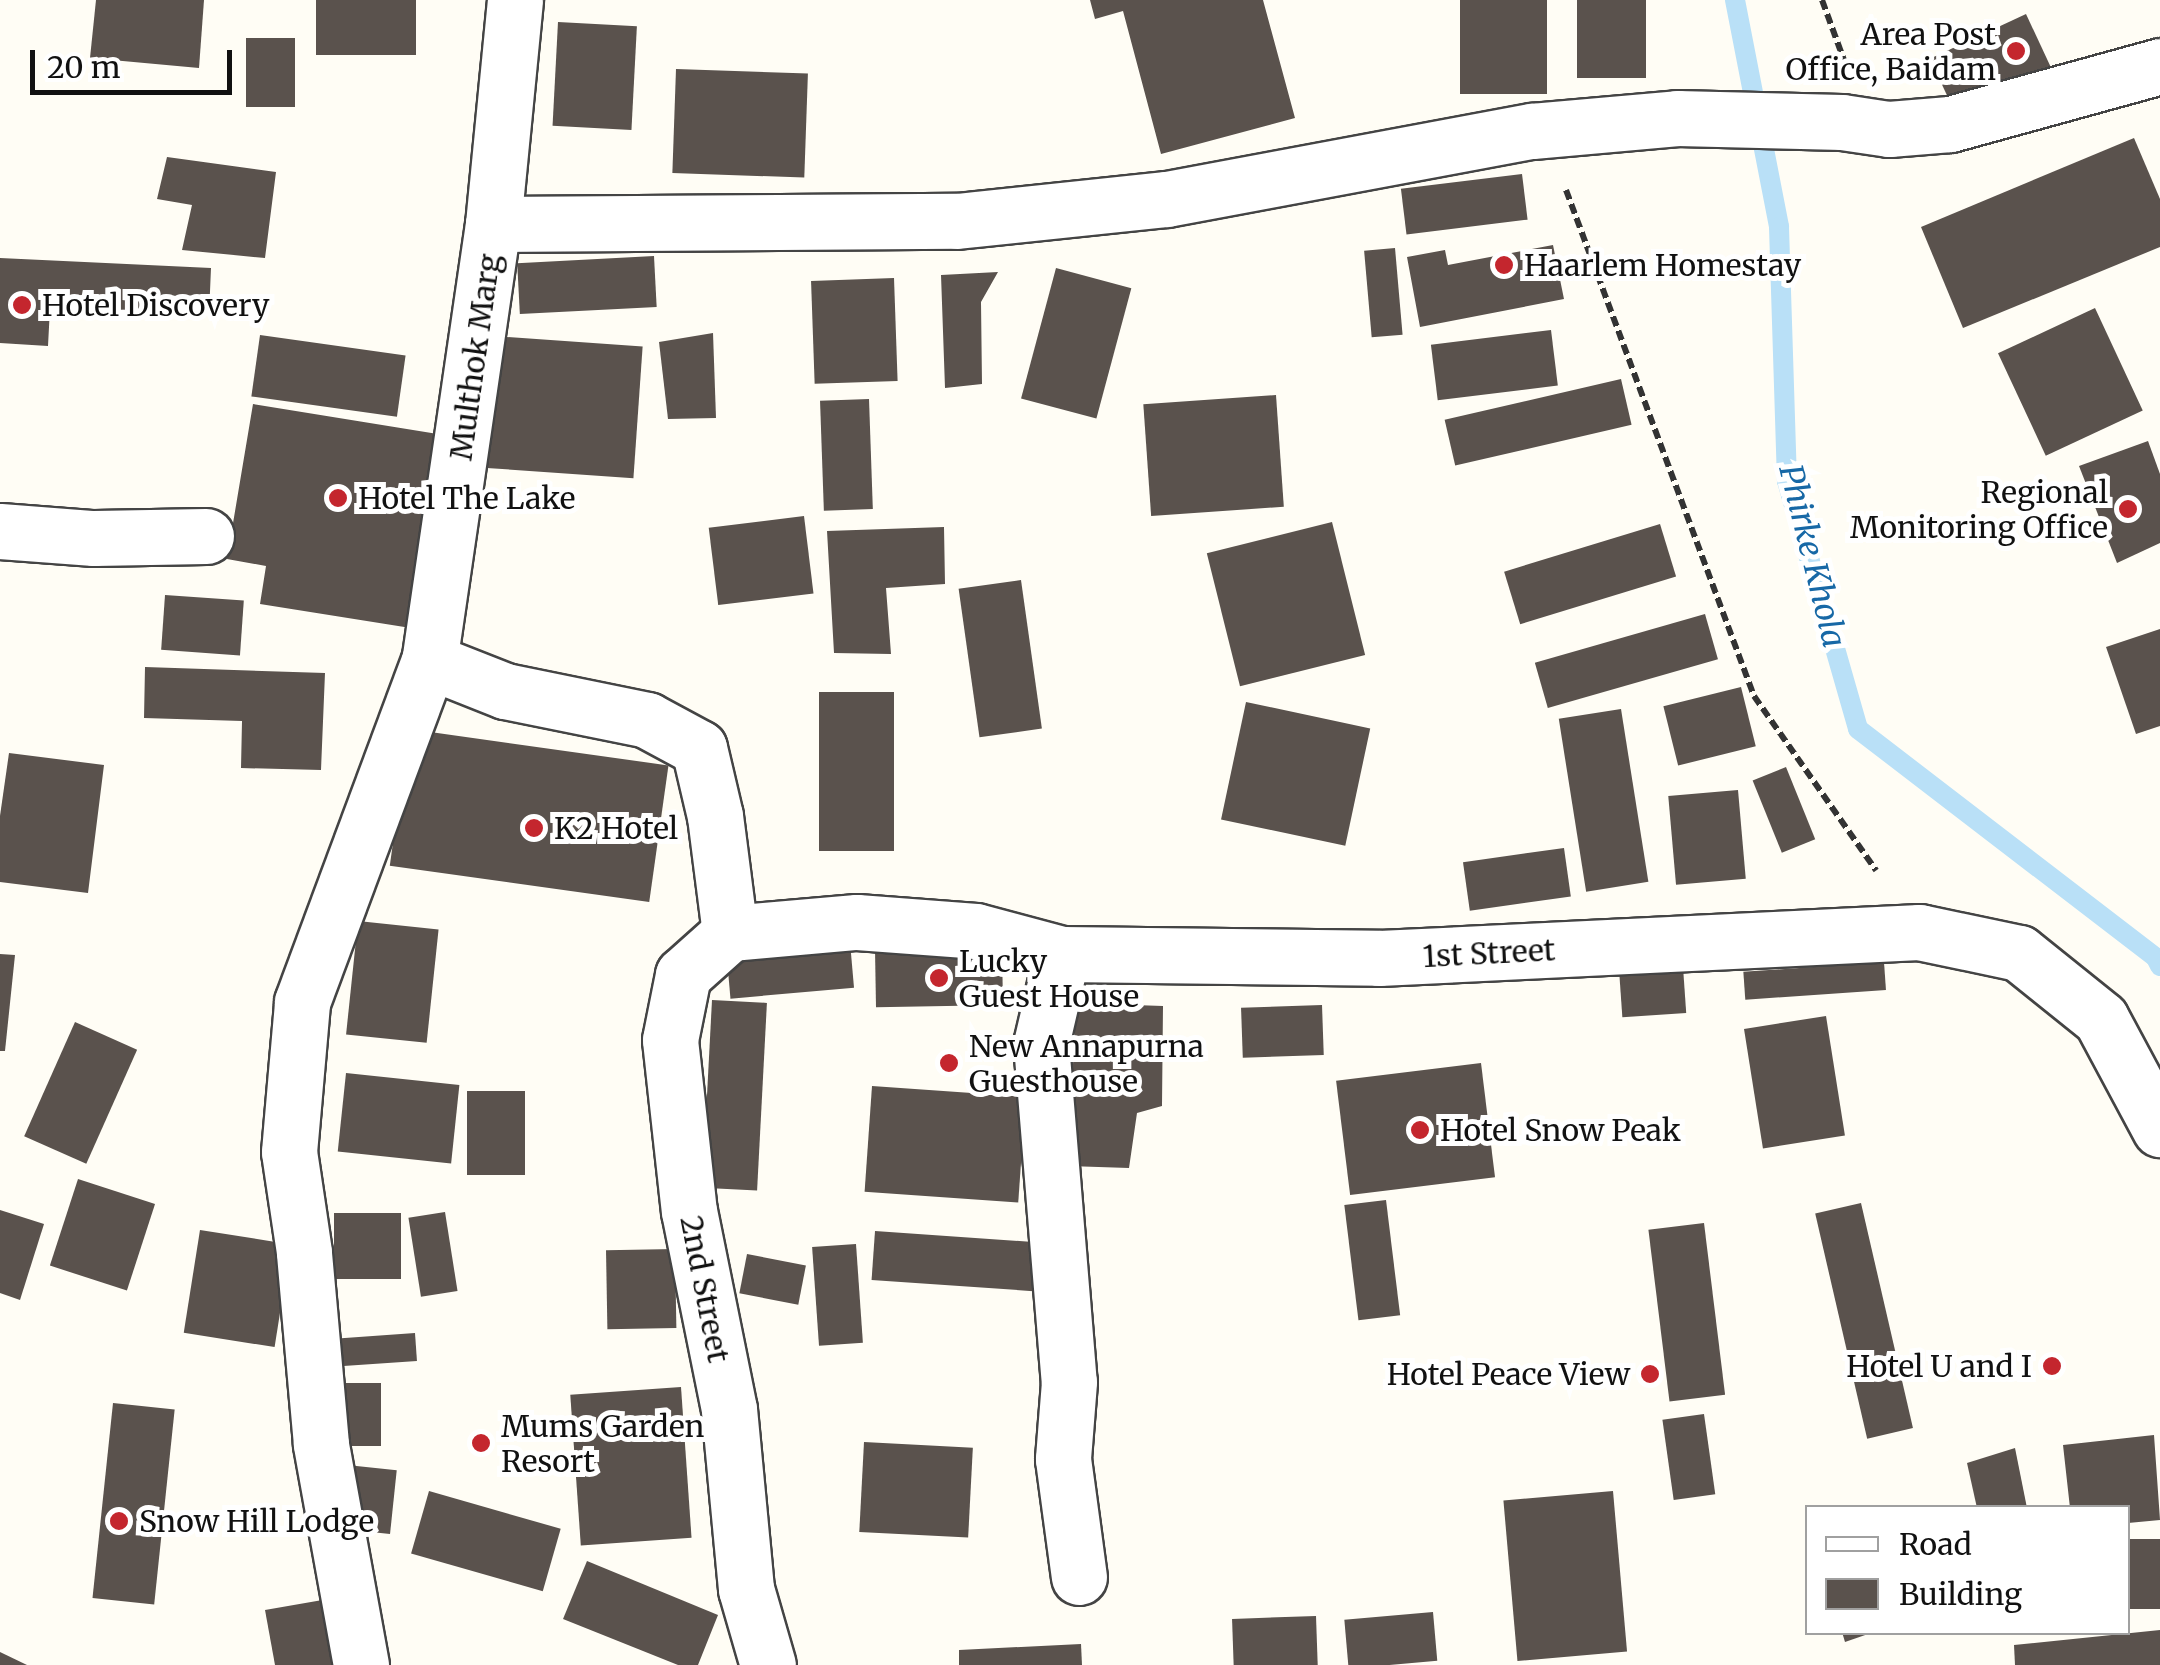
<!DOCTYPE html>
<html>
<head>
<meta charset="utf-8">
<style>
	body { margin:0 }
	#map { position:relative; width:2160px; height:1665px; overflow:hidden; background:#fffdf5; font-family:Merriweather,serif }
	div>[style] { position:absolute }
	.stream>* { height:20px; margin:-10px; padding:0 10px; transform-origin:10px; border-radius:10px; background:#b9e0f7 }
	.building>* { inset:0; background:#5a524d; transform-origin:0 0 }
	.path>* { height:6px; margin-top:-3px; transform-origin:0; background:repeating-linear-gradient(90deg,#333 0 10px,transparent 0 15px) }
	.roads { filter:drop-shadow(2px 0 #444) drop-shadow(-2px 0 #444) drop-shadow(0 2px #444) drop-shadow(0 -2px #444) }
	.minor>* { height:55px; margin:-27.5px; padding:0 27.5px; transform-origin:27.5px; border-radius:27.5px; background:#fff }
	.dots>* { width:28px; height:28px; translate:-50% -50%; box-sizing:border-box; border:5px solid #fff; border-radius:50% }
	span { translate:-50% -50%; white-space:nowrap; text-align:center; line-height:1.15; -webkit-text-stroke:10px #fff; paint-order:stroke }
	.poi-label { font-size:30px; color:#111 }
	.right { translate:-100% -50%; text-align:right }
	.left { translate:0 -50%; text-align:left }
	.street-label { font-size:30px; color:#111 }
	.water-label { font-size:32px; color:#1768a6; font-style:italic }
	.legend { position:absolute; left:1805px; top:1505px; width:325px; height:130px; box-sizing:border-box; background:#fff; border:2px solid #a0a0a0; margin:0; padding:12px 18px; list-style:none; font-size:30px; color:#111 }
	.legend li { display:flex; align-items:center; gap:20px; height:50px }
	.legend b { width:50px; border:2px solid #a0a0a0 }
	.scale { position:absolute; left:30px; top:50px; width:202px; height:45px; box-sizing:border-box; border:5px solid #111; border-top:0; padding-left:12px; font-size:30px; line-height:35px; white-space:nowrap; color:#111; -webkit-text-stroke:8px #fff; paint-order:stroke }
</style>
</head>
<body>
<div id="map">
	<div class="stream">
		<div style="left:1735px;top:0;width:231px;rotate:79deg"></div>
		<div style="left:1779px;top:227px;width:254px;rotate:88.2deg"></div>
		<div style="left:1787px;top:481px;width:258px;rotate:74deg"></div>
		<div style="left:1858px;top:729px;width:376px;rotate:37.5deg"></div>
		<div style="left:2156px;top:958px;width:9px;rotate:63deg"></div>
	</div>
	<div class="building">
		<div style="clip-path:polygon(96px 0,204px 0,199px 68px,90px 58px)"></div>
		<div style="left:316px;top:0;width:100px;height:55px"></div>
		<div style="clip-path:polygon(1090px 0,1263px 0,1295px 118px,1161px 154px,1123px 11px,1095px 19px)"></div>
		<div style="left:1460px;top:0;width:87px;height:94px"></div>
		<div style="left:1577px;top:0;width:69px;height:78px"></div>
		<div style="left:2026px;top:14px;width:64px;height:106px;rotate:65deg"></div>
		<div style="left:558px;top:22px;width:79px;height:104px;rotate:3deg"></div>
		<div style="left:246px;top:38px;width:49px;height:69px"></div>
		<div style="left:676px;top:69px;width:132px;height:104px;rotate:2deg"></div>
		<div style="clip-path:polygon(2134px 138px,2160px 199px,2160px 247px,1963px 328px,1921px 227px)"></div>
		<div style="clip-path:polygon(167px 157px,276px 172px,265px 258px,182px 250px,192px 205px,157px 199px)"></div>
		<div style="left:1522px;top:174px;width:46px;height:122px;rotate:83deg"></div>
		<div style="clip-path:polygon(1553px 245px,1564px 299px,1420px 327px,1407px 257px,1445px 250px,1448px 265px)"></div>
		<div style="left:1395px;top:248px;width:87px;height:31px;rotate:85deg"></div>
		<div style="left:654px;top:256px;width:51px;height:137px;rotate:87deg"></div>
		<div style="clip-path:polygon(0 258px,211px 268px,209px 315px,50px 308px,48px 346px,0 343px)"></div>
		<div style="left:1056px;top:268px;width:78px;height:135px;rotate:15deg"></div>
		<div style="clip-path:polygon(998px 272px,981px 302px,982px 384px,945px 388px,941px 275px)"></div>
		<div style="left:894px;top:278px;width:103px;height:83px;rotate:88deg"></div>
		<div style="left:2095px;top:308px;width:113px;height:107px;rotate:65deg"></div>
		<div style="left:1551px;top:330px;width:56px;height:121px;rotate:83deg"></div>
		<div style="clip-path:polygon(713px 333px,716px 418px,668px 419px,659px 342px)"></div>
		<div style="left:260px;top:335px;width:147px;height:62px;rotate:8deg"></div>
		<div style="left:492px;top:336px;width:151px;height:132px;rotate:4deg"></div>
		<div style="left:1621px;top:379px;width:47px;height:181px;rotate:77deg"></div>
		<div style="left:1276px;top:395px;width:112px;height:133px;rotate:86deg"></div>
		<div style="left:869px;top:399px;width:110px;height:49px;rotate:88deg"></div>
		<div style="clip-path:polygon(253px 404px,450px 436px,417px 629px,260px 604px,266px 566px,227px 559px)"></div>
		<div style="clip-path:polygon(2148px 441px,2160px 474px,2160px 543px,2117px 563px,2079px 466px)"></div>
		<div style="left:804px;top:516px;width:78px;height:96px;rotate:83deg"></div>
		<div style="left:1332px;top:522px;width:137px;height:129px;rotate:76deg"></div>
		<div style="left:1660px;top:524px;width:55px;height:163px;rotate:73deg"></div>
		<div style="clip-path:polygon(944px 527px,945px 584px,886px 588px,891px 654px,834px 653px,827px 531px)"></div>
		<div style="left:1021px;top:580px;width:150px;height:63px;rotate:82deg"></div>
		<div style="left:165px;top:595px;width:79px;height:55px;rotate:4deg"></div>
		<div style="left:1705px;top:614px;width:47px;height:177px;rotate:74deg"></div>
		<div style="clip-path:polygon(2160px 629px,2160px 726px,2136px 734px,2106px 647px)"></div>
		<div style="clip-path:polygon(145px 667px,325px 673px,321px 770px,241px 768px,242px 721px,144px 718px)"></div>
		<div style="left:1741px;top:687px;width:61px;height:80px;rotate:76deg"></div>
		<div style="left:819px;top:692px;width:75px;height:159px"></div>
		<div style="left:1246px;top:702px;width:127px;height:120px;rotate:12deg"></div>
		<div style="left:1621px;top:709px;width:175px;height:63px;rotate:81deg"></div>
		<div style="left:409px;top:729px;width:262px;height:138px;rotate:8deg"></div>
		<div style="clip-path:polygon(9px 753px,104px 765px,88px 893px,0 882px,0 816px)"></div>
		<div style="left:1786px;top:767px;width:78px;height:36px;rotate:68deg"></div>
		<div style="left:1738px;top:790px;width:89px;height:70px;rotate:85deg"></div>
		<div style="left:1564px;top:848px;width:49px;height:102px;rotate:82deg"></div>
		<div style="left:358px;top:921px;width:81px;height:114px;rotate:6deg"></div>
		<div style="left:850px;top:942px;width:46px;height:124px;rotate:85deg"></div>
		<div style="left:1002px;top:948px;width:57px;height:127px;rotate:89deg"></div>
		<div style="clip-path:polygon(0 954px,15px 955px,5px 1051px,0 1051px)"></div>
		<div style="left:1884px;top:962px;width:28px;height:141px;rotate:86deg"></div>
		<div style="left:1683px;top:967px;width:46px;height:64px;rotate:86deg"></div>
		<div style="left:712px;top:1000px;width:55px;height:188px;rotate:3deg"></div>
		<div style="clip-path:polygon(1076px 1003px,1163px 1006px,1162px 1106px,1137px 1113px,1129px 1168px,1068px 1166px)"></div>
		<div style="left:1322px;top:1005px;width:50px;height:81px;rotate:88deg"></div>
		<div style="left:1826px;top:1016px;width:121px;height:83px;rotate:81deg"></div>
		<div style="left:75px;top:1022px;width:68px;height:125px;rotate:24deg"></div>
		<div style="left:1481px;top:1063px;width:115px;height:146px;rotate:83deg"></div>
		<div style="left:346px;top:1073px;width:114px;height:79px;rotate:6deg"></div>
		<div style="left:872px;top:1086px;width:154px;height:106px;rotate:4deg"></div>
		<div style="left:467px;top:1091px;width:58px;height:84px"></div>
		<div style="left:78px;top:1179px;width:81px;height:91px;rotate:18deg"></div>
		<div style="left:1386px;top:1200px;width:116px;height:42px;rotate:83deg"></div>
		<div style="left:1861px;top:1203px;width:231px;height:47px;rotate:77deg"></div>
		<div style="clip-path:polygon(0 1210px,44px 1224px,20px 1300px,0 1293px)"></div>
		<div style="left:445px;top:1212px;width:80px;height:37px;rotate:81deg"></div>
		<div style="left:401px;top:1213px;width:66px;height:67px;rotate:90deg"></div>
		<div style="left:1704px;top:1223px;width:173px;height:56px;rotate:83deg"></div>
		<div style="left:200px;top:1230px;width:92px;height:104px;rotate:9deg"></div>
		<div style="left:875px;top:1231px;width:169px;height:49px;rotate:4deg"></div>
		<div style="left:856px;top:1244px;width:99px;height:44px;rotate:86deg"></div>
		<div style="left:675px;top:1249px;width:79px;height:69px;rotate:89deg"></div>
		<div style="left:747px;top:1254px;width:60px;height:40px;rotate:11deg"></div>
		<div style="left:415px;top:1333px;width:28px;height:81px;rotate:86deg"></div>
		<div style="left:343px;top:1383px;width:38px;height:63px"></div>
		<div style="left:681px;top:1387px;width:151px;height:111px;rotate:86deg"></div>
		<div style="left:113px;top:1403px;width:62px;height:196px;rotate:6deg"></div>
		<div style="left:1704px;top:1414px;width:81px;height:42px;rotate:82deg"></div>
		<div style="clip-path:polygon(2154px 1435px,2160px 1520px,2128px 1523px,2128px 1508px,2070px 1508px,2063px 1445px)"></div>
		<div style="left:864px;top:1442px;width:109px;height:90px;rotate:3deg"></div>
		<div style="clip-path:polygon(2015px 1448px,2027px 1508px,1977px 1508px,1967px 1463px)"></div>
		<div style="left:347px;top:1465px;width:50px;height:64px;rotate:6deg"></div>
		<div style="left:429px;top:1491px;width:137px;height:65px;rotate:16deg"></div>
		<div style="left:1613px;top:1491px;width:161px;height:110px;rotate:85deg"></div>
		<div style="left:2160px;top:1539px;width:70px;height:32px;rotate:90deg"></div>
		<div style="clip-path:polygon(587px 1561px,718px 1615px,698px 1665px,678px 1665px,563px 1619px)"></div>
		<div style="clip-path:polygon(334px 1598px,346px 1665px,275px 1665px,265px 1610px)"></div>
		<div style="left:1433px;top:1612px;width:49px;height:89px;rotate:85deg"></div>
		<div style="left:1316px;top:1616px;width:49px;height:84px;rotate:88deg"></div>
		<div style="clip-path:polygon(2160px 1630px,2160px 1665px,2015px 1665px,2014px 1645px)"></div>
		<div style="clip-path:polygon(1842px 1632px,1871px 1632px,1871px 1633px,1845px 1642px)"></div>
		<div style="clip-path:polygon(1081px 1644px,1082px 1665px,959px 1665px,959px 1650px)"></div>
		<div style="clip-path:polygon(0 1652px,27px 1665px,0 1665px)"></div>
	</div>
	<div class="path">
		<div style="left:1822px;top:0;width:64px;rotate:69.9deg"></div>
		<div style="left:1566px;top:190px;width:540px;rotate:69.62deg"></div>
		<div style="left:1754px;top:696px;width:213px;rotate:55deg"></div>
	</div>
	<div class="roads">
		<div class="minor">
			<div style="left:515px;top:0;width:225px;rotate:95.6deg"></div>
			<div style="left:493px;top:224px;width:442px;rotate:98.3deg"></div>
			<div style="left:429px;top:661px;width:82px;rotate:21.5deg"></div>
			<div style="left:505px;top:691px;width:145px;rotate:11.5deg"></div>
			<div style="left:647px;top:720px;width:59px;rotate:28.3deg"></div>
			<div style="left:699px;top:748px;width:70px;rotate:76.8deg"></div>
			<div style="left:715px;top:816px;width:118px;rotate:82.7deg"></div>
			<div style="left:493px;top:224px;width:464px;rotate:-0.4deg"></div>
			<div style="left:957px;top:221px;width:211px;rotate:-6deg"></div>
			<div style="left:1167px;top:199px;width:371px;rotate:-10.6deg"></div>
			<div style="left:1532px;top:131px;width:146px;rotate:-5.1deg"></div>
			<div style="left:1677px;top:118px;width:165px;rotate:1.4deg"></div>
			<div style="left:1842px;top:122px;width:48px;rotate:8.5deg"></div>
			<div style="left:1889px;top:129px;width:61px;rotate:-4.7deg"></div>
			<div style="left:1950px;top:124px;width:218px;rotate:-15.4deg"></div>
			<div style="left:0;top:531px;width:94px;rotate:4.3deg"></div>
			<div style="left:94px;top:538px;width:112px;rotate:-1deg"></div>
			<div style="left:730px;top:933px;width:127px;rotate:-5deg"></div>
			<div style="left:857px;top:922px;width:119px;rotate:4.3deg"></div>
			<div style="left:976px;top:931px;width:89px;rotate:15deg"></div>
			<div style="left:1062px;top:954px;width:317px;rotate:0.7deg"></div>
			<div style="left:1379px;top:958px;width:541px;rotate:-2.76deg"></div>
			<div style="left:1919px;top:932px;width:102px;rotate:11.9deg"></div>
			<div style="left:2019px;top:953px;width:105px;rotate:38.8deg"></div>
			<div style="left:2101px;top:1019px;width:125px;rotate:61.8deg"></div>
			<div style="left:730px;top:933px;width:63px;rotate:138.2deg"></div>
			<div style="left:683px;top:975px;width:66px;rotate:101.3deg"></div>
			<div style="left:670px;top:1040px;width:172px;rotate:83.7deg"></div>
			<div style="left:689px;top:1211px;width:202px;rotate:78.6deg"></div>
			<div style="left:729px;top:1409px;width:181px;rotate:84.6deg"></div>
			<div style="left:746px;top:1589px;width:79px;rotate:73.9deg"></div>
			<div style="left:1062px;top:954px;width:92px;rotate:103.1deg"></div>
			<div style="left:1041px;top:1044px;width:339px;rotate:85.3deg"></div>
			<div style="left:1069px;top:1382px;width:77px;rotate:94.5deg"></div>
			<div style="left:1063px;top:1459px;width:119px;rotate:82.3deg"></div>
			<div style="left:361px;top:1665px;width:225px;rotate:-100.3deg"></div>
			<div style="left:321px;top:1444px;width:193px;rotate:-95.1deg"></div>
			<div style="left:304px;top:1252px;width:101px;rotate:-98.5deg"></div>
			<div style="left:289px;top:1152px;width:151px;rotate:-85deg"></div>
			<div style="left:302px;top:1002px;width:364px;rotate:-69.6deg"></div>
		</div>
	</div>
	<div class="dots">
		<div style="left:2016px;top:51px;background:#c4262e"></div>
		<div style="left:1504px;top:265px;background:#c4262e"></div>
		<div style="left:22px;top:305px;background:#c4262e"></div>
		<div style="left:338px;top:498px;background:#c4262e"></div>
		<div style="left:2128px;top:509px;background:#c4262e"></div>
		<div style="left:534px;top:828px;background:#c4262e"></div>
		<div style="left:939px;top:978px;background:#c4262e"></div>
		<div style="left:949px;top:1063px;background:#c4262e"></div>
		<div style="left:1420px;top:1130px;background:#c4262e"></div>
		<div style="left:2052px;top:1366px;background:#c4262e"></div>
		<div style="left:1650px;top:1374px;background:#c4262e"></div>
		<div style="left:481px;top:1443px;background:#c4262e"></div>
		<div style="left:119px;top:1521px;background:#c4262e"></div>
	</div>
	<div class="poi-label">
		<span class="right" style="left:1996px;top:51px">Area Post<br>Office, Baidam</span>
		<span class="left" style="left:1524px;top:265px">Haarlem Homestay</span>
		<span class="left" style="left:42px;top:305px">Hotel Discovery</span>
		<span class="right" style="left:2108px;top:509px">Regional<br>Monitoring Office</span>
		<span class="left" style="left:358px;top:498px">Hotel The Lake</span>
		<span class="left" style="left:554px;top:828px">K2 Hotel</span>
		<span class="left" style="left:959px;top:978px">Lucky<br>Guest House</span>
		<span class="left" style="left:969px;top:1063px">New Annapurna<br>Guesthouse</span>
		<span class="left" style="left:1440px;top:1130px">Hotel Snow Peak</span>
		<span class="right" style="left:2032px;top:1366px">Hotel U and I</span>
		<span class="right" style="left:1630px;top:1374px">Hotel Peace View</span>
		<span class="left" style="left:501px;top:1443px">Mums Garden<br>Resort</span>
		<span class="left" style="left:139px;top:1521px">Snow Hill Lodge</span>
	</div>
	<div class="street-label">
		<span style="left:475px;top:357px;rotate:-82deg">Multhok Marg</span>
		<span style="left:1489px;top:953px;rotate:-3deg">1st Street</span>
		<span style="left:705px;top:1289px;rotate:79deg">2nd Street</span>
	</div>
	<div class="water-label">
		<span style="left:1812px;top:556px;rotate:76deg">Phirke Khola</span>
	</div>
	<ul class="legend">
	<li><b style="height:12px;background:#fff"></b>Road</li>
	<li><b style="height:28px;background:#5a524d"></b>Building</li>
	</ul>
	<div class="scale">20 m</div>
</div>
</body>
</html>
